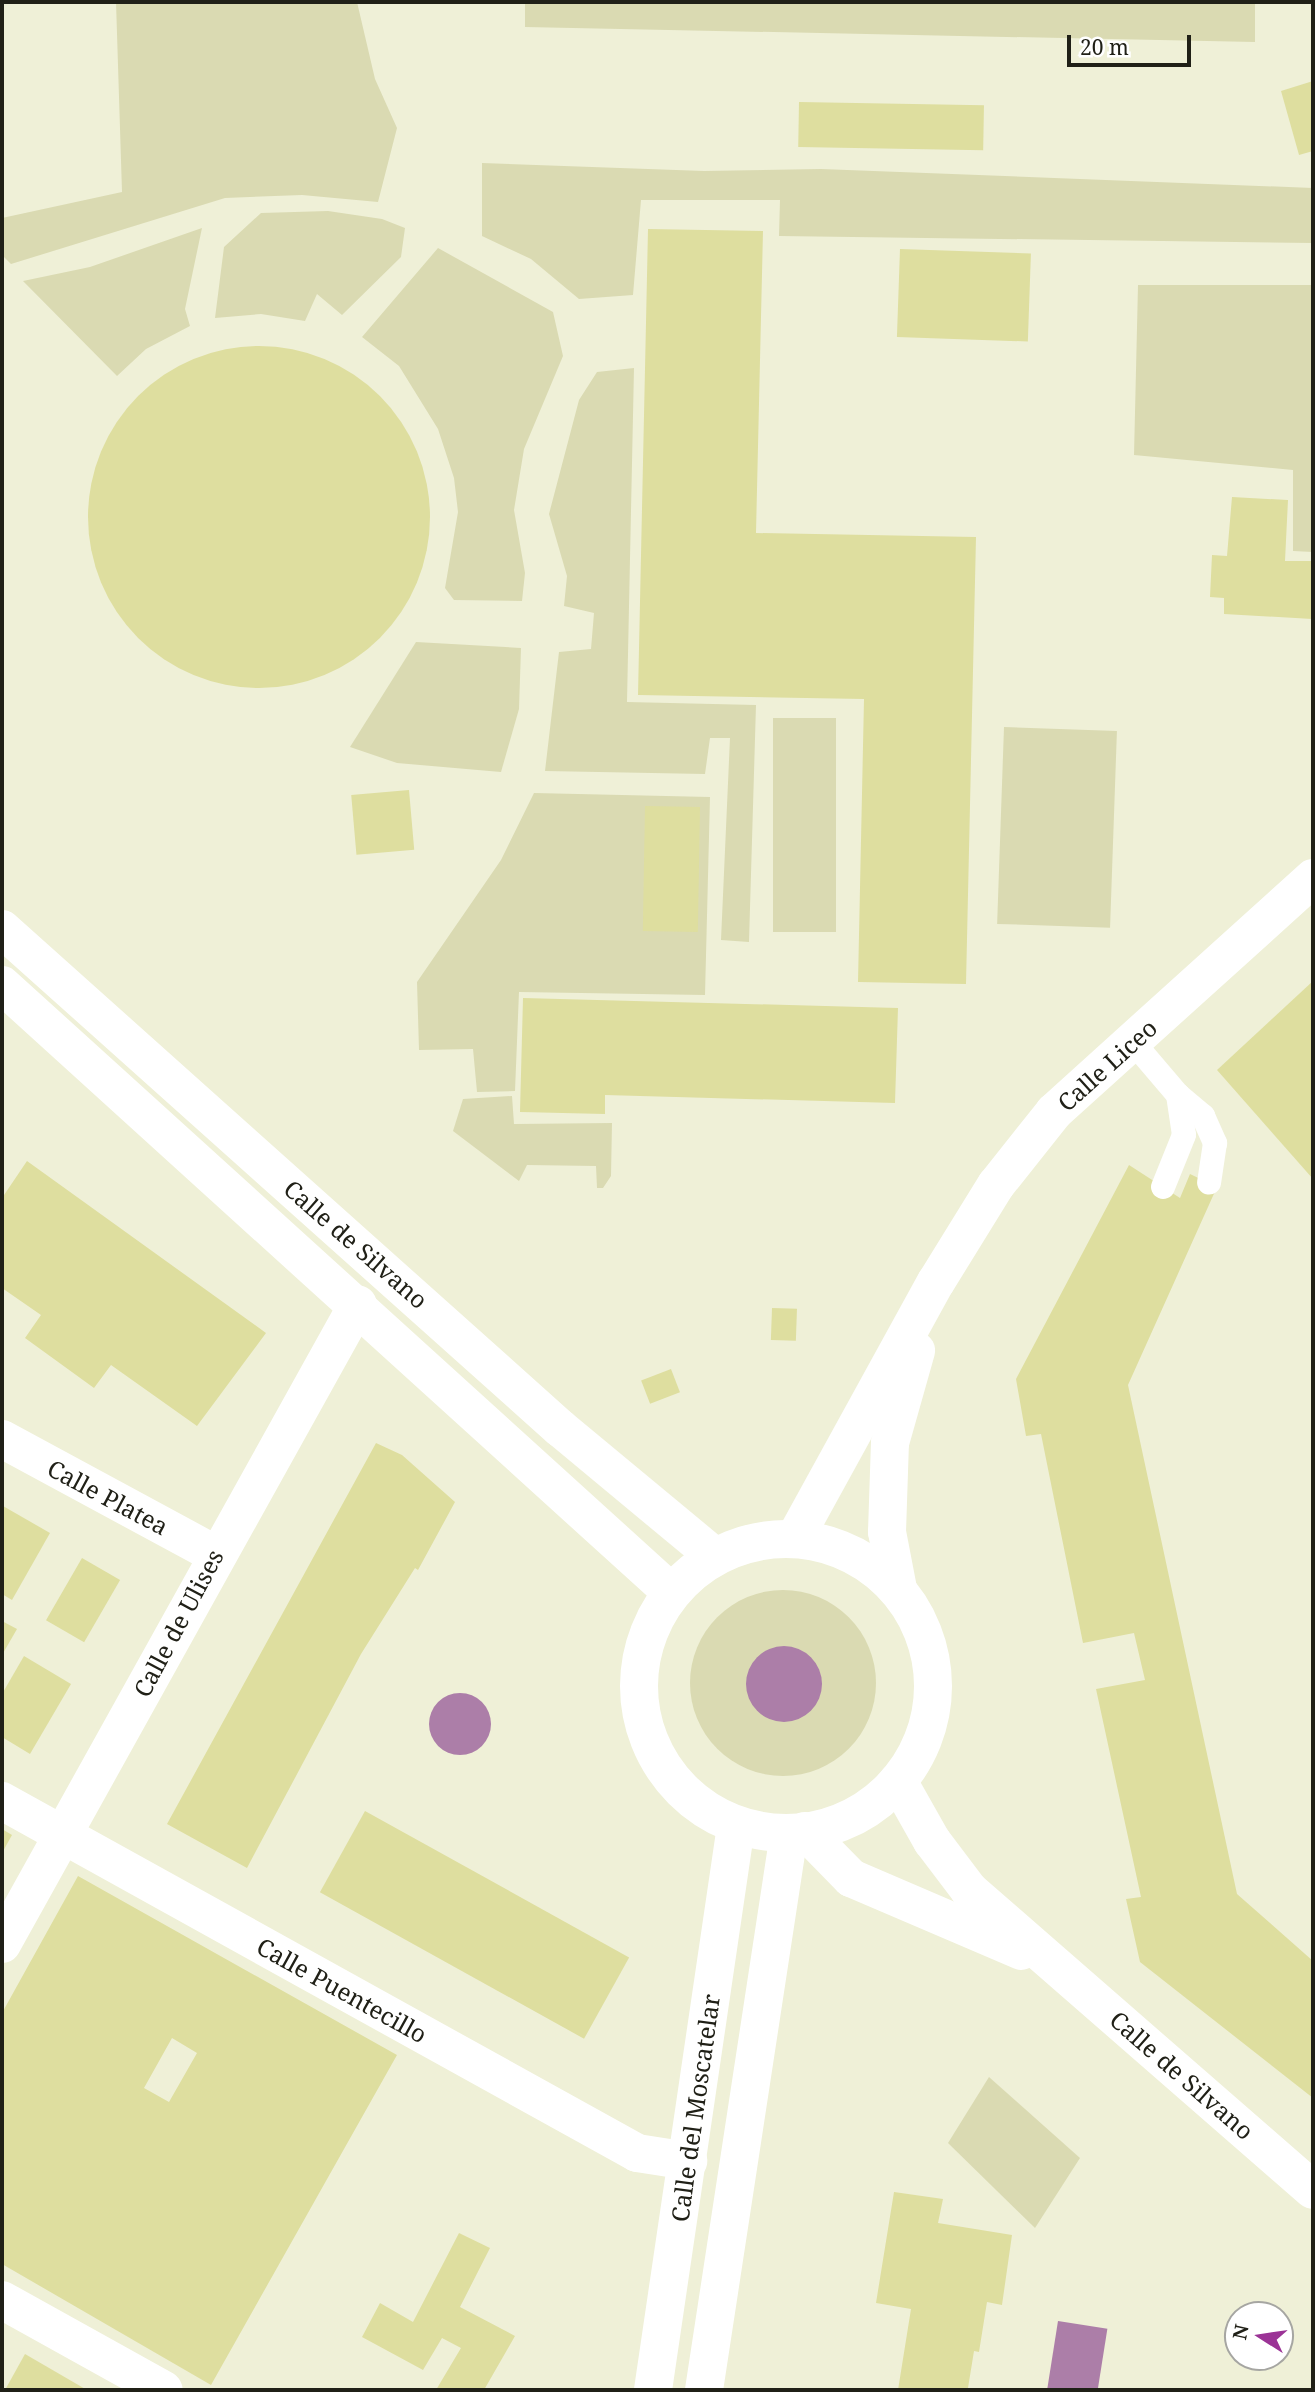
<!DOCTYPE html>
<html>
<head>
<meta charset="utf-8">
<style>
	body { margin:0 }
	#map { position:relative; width:1315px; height:2392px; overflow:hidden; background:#eff0d7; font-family:"Noto Serif",serif }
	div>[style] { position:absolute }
	.green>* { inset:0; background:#dadab2; transform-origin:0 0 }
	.round { border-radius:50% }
	.water>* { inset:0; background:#ac7ea8; transform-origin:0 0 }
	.building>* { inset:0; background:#dede9f; transform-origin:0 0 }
	.lane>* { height:24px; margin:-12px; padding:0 12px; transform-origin:12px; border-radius:12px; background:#fff }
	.street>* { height:38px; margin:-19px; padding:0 19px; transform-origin:19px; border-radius:19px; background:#fff }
	.secondary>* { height:38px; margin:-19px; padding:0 19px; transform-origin:19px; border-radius:19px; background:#fff }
	.secondary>.ring { margin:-19px; padding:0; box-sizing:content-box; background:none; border:38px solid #fff; border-radius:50% }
	span { translate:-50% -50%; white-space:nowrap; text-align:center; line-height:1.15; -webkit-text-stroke:6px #fff; paint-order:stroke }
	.street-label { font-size:24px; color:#202017 }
	.frame { position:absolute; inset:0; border:4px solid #202017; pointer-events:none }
	.north { position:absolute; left:1224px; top:2301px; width:70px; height:70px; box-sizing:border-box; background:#fff; border:2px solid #a6a6a2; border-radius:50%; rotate:282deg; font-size:19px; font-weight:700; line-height:28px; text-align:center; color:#202017 }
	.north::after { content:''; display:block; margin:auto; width:24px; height:32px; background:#9b3396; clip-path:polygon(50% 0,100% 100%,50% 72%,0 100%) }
	.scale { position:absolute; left:1067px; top:35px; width:124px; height:32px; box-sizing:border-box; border:4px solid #202017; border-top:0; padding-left:9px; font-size:21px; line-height:24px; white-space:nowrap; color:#202017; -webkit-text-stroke:5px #fff; paint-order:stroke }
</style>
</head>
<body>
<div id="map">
	<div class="green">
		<div style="clip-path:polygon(116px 2px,357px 2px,375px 79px,397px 128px,378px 202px,302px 195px,225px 198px,11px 264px,2px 255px,2px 218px,122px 192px)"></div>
		<div style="clip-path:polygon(525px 2px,1255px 2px,1255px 42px,525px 27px)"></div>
		<div style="clip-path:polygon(482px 163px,704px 171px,821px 169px,1313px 188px,1313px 243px,779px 236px,780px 200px,641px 200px,633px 295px,579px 299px,531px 259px,482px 236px)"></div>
		<div style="clip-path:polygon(328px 211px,382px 219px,405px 228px,401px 257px,342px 315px,317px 294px,305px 321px,261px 314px,215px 318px,224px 247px,261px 213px)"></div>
		<div style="clip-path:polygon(202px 228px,185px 309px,190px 326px,146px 349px,117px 376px,23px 281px,90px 267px)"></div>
		<div style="clip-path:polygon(438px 248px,553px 312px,563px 356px,524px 449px,514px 510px,525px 573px,522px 601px,454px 600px,445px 588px,458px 512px,454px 478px,438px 429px,399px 366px,362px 337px)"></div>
		<div style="clip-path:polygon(1138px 285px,1313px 285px,1313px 552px,1293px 551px,1293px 470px,1134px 455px)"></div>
		<div style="clip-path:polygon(634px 368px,627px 702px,756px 705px,749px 942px,721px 940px,730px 738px,710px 738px,705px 774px,545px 771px,559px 652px,591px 649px,594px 613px,564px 606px,567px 576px,549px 514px,579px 400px,597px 372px)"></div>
		<div style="clip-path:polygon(416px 642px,521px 648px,519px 709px,501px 772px,397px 763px,350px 747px)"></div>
		<div style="left:773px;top:718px;width:63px;height:214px"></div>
		<div style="left:1004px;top:727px;width:113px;height:197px;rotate:2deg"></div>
		<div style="clip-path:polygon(534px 793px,710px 797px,705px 995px,519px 992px,515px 1091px,477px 1092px,473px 1049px,419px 1050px,417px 982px,501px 860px)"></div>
		<div style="clip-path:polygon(512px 1096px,514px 1124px,612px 1123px,611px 1176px,603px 1188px,597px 1188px,596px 1166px,527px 1165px,519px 1181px,453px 1131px,463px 1099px)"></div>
		<div class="round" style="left:690px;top:1590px;width:186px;height:186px"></div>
		<div style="clip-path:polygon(989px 2077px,1080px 2158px,1035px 2228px,948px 2143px)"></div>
	</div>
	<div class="water">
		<div class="round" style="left:746px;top:1646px;width:76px;height:76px"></div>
		<div class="round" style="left:429px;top:1693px;width:62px;height:62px"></div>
		<div style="left:1058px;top:2321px;width:50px;height:70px;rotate:9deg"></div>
	</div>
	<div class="building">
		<div style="clip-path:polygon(1313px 81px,1313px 151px,1299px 155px,1281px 91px)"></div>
		<div style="left:799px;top:102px;width:185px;height:45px;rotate:1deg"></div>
		<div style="clip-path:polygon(648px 229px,763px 231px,756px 533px,976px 537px,966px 984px,858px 982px,864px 699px,638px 695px)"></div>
		<div style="left:900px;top:249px;width:131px;height:88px;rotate:2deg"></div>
		<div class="round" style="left:88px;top:346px;width:342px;height:342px"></div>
		<div style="clip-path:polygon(1232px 497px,1288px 500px,1285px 561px,1313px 561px,1312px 619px,1224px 614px,1224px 598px,1210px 597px,1212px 555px,1227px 556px)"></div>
		<div style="left:409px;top:790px;width:60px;height:58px;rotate:85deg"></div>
		<div style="left:645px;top:806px;width:55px;height:125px;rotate:1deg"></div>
		<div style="clip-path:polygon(1313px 981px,1313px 1179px,1217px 1070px)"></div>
		<div style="clip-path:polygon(523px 998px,898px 1008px,895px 1103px,605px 1095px,605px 1114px,520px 1112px)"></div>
		<div style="clip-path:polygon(27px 1161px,266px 1333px,197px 1426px,111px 1365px,94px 1388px,25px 1338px,41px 1315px,2px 1288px,2px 1198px)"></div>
		<div style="clip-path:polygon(1129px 1165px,1180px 1198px,1190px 1174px,1217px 1187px,1128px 1385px,1237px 1894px,1313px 1961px,1313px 2098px,1140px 1962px,1126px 1899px,1141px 1897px,1096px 1689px,1145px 1680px,1134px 1633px,1083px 1643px,1041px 1434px,1026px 1436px,1016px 1379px)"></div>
		<div style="left:772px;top:1308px;width:25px;height:32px;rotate:2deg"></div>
		<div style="left:671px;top:1369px;width:25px;height:32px;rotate:69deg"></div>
		<div style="clip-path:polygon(376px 1443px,402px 1455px,455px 1502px,418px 1570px,415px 1568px,361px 1654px,247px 1868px,167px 1824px)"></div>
		<div style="clip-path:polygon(3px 1506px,50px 1533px,12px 1600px,2px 1594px)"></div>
		<div style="left:82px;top:1558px;width:44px;height:72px;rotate:30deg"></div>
		<div style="clip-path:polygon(2px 1621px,17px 1629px,2px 1655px)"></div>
		<div style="clip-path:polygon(24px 1656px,71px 1684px,30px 1754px,2px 1737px,2px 1694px)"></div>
		<div style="left:365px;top:1811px;width:302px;height:93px;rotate:29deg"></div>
		<div style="clip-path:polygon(2px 1829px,12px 1835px,2px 1853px)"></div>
		<div style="clip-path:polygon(evenodd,78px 1876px,397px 2055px,211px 2385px,2px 2264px,2px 2013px,78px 1876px,172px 2038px,197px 2053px,169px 2102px,144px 2088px,172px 2038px)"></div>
		<div style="clip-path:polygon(894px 2192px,943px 2199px,938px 2223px,1012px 2235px,1002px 2305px,987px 2302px,979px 2352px,974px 2351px,968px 2388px,974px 2390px,898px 2390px,911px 2309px,876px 2303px)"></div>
		<div style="clip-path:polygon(459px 2233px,490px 2248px,460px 2307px,515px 2336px,484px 2390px,436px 2390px,461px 2348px,442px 2338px,423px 2370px,362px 2337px,380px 2303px,413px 2322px)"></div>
		<div style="clip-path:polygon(25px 2354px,87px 2390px,5px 2390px)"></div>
	</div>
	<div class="lane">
		<div style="left:1132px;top:1041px;width:71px;rotate:49.6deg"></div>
		<div style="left:1178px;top:1095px;width:40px;rotate:81.5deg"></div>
		<div style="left:1184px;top:1135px;width:56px;rotate:112deg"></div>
		<div style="left:1178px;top:1095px;width:33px;rotate:40deg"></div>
		<div style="left:1203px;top:1116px;width:30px;rotate:66deg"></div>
		<div style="left:1215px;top:1143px;width:40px;rotate:98.5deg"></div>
	</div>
	<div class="street">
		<div style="left:2px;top:1439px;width:242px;rotate:28.4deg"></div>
		<div style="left:795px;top:1538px;width:292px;rotate:-61.2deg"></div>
		<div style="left:936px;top:1282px;width:114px;rotate:-58.3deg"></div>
		<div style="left:996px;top:1185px;width:93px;rotate:-51.5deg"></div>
		<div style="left:1054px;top:1112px;width:349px;rotate:-42.1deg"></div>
		<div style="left:898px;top:1589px;width:58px;rotate:-100.9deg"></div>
		<div style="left:887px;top:1532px;width:89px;rotate:-88.1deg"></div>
		<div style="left:890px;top:1443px;width:96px;rotate:-74.2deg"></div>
		<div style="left:898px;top:1781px;width:69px;rotate:60.5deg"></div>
		<div style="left:932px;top:1841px;width:61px;rotate:52.9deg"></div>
		<div style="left:969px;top:1890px;width:456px;rotate:41.1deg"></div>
		<div style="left:2px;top:1801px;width:726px;rotate:29deg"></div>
		<div style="left:637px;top:2153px;width:52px;rotate:8.9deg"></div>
		<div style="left:805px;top:1831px;width:66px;rotate:45.6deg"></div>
		<div style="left:851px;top:1878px;width:185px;rotate:23.2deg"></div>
		<div style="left:2px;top:1944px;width:732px;rotate:-60.92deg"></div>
		<div style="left:2px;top:2300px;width:185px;rotate:29.1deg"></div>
	</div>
	<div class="secondary">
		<div style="left:2px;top:929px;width:749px;rotate:41.81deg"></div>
		<div style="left:560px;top:1428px;width:200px;rotate:39.7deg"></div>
		<div style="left:2px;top:985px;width:903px;rotate:42.22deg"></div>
		<div class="ring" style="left:639px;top:1539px;width:256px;height:256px"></div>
		<div style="left:653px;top:2390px;width:570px;rotate:-81.63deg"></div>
		<div style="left:704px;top:2390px;width:562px;rotate:-81.31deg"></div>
	</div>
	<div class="street-label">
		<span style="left:1107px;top:1065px;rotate:-42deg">Calle Liceo</span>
		<span style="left:356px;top:1244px;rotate:41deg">Calle de Silvano</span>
		<span style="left:108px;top:1497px;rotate:28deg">Calle Platea</span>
		<span style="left:178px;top:1623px;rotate:-62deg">Calle de Ulises</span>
		<span style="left:342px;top:1990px;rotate:29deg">Calle Puentecillo</span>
		<span style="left:1182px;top:2075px;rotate:41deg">Calle de Silvano</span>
		<span style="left:695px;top:2108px;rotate:-82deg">Calle del Moscatelar</span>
	</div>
	<div class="frame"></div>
	<div class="north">N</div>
	<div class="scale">20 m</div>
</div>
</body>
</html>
